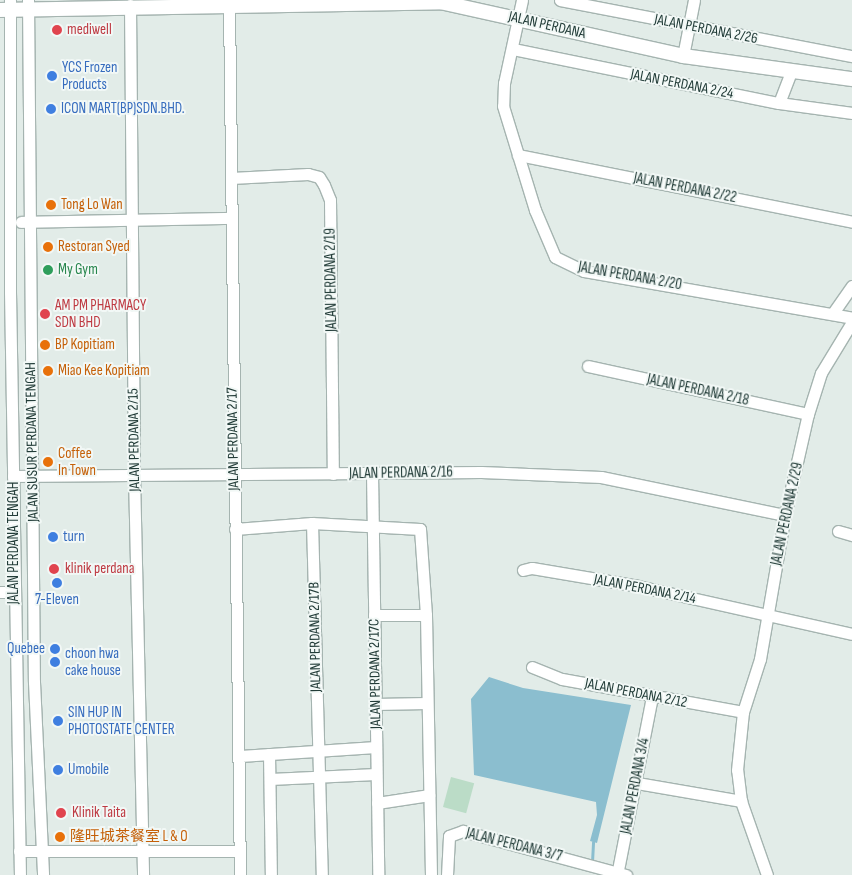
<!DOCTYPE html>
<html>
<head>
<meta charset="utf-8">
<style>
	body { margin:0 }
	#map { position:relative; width:852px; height:875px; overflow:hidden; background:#e2ece8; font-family:"Sofia Sans Condensed","Noto Sans SC",sans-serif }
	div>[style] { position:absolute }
	.green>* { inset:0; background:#bbdcc7; transform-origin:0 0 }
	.water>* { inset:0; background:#8bbecf }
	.stream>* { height:3px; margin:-1.5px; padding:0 1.5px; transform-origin:1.5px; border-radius:1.5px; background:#8bbecf }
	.roads { filter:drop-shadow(1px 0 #a5b4b0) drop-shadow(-1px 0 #a5b4b0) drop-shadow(0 1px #a5b4b0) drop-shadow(0 -1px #a5b4b0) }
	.minor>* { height:11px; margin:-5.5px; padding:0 5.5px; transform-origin:5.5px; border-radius:5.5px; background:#fff }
	.tertiary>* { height:14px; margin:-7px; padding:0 7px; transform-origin:7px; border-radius:7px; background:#fff }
	.dots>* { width:14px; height:14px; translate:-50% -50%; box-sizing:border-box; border:2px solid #f2f8f6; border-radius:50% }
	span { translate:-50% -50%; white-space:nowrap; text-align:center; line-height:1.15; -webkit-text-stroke:4px #f2f8f6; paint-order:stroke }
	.street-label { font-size:15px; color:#223c38 }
	.health-label { font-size:15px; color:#be3a42 }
	.left { translate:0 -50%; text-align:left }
	.shop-label { font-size:15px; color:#366cbe }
	.right { translate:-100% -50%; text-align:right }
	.food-label { font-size:15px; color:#c56008 }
	.leisure-label { font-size:15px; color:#27864d }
</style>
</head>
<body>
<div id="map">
	<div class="green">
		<div style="left:451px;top:777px;width:24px;height:31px;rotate:15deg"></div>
	</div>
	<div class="water">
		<div style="clip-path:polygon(489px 677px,523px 688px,631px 705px,597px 843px,590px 841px,597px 815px,596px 802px,474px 775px,471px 699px)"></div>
	</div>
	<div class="stream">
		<div style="left:592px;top:862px;width:20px;rotate:-87deg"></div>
	</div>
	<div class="roads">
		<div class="minor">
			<div style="left:10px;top:0;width:292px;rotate:90deg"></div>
			<div style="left:10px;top:292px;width:583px;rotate:89.02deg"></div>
			<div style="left:28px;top:0;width:682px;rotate:89.5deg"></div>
			<div style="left:34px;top:682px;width:193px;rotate:87.3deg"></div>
			<div style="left:522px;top:0;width:85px;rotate:102.2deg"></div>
			<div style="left:504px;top:83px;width:23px;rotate:92deg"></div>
			<div style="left:503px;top:106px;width:109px;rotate:72.9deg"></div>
			<div style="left:535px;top:210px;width:51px;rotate:66.9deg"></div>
			<div style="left:555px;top:257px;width:32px;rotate:26deg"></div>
			<div style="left:584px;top:271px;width:272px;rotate:9.9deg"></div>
			<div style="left:560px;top:0;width:297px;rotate:10.9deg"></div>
			<div style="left:229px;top:4px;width:871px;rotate:89.28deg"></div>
			<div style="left:130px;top:5px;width:470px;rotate:89.5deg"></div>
			<div style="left:134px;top:475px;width:400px;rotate:88.7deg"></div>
			<div style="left:513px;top:49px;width:271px;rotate:11.5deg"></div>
			<div style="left:779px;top:103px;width:74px;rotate:7.8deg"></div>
			<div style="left:683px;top:56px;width:57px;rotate:-78.9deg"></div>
			<div style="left:779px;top:103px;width:33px;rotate:-69deg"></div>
			<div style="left:518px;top:155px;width:341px;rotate:11.3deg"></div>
			<div style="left:231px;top:178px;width:77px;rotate:-3deg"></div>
			<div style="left:308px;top:174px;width:11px;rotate:15deg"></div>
			<div style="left:319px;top:177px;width:9px;rotate:58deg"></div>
			<div style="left:324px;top:185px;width:16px;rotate:68deg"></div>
			<div style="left:330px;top:200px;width:274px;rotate:89.4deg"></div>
			<div style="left:21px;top:222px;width:210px;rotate:-1.1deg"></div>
			<div style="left:833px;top:313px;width:33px;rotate:-55deg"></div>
			<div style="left:588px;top:366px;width:225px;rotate:12.3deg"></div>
			<div style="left:372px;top:473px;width:402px;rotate:89.1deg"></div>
			<div style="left:13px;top:476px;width:468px;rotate:-0.5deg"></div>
			<div style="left:481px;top:472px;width:120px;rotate:2.4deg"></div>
			<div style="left:601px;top:477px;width:188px;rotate:11.7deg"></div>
			<div style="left:312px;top:523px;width:352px;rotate:88.4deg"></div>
			<div style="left:235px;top:529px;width:77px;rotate:-4.5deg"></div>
			<div style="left:312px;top:523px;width:108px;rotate:3.2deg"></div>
			<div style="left:420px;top:529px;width:86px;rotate:86deg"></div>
			<div style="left:426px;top:615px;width:260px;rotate:88.9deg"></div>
			<div style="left:838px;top:531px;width:15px;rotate:16deg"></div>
			<div style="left:523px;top:570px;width:9px;rotate:-13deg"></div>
			<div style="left:532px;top:568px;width:108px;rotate:9.6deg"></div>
			<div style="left:638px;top:586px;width:219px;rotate:12.6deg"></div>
			<div style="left:0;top:592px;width:14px"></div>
			<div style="left:374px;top:615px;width:52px"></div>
			<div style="left:532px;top:667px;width:32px;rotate:22deg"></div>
			<div style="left:562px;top:679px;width:184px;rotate:10.3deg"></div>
			<div style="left:375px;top:704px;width:52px;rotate:-1.1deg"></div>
			<div style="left:269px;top:754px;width:121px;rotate:89.1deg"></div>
			<div style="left:240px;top:756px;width:136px;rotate:-3.8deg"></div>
			<div style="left:270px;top:779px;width:106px;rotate:-2.7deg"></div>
			<div style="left:637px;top:783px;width:106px;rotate:9.8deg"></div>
			<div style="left:377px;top:803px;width:53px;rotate:-8.7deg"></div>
			<div style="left:19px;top:851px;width:221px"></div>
			<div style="left:447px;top:875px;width:39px;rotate:-87deg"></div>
			<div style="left:449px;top:836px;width:15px;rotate:-20deg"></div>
			<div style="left:463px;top:831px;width:169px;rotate:15.1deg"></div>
			<div style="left:617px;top:875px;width:181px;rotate:-78.9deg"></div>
			<div style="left:767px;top:875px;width:78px;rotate:-109.4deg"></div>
			<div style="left:741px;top:801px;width:31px;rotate:-97deg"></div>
			<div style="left:737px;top:770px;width:58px;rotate:-84.1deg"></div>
			<div style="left:743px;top:712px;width:56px;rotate:-72.2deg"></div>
			<div style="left:760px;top:659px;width:146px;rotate:-80.2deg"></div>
			<div style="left:785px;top:515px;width:104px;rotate:-77.2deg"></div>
			<div style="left:808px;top:414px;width:43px;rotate:-72.4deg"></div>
			<div style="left:821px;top:373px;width:60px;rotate:-58.7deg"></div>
		</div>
		<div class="tertiary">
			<div style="left:0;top:10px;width:440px;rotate:-1deg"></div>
			<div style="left:440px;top:2px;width:249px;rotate:12.5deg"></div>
			<div style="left:683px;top:56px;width:171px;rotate:7.8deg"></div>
		</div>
	</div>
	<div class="dots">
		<div style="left:57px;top:30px;background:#e0444e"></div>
		<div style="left:52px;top:76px;background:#3f7fe0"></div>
		<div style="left:51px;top:109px;background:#3f7fe0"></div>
		<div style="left:51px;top:205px;background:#e8710a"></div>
		<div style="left:48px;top:247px;background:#e8710a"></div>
		<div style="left:48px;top:270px;background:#2e9e5b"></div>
		<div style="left:45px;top:314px;background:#e0444e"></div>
		<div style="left:45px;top:345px;background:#e8710a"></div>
		<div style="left:48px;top:371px;background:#e8710a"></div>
		<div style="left:48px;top:462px;background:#e8710a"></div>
		<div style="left:53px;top:537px;background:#3f7fe0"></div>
		<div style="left:54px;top:569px;background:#e0444e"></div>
		<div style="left:57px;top:583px;background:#3f7fe0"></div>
		<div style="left:55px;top:649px;background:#3f7fe0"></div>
		<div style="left:55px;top:662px;background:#3f7fe0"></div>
		<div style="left:58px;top:721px;background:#3f7fe0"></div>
		<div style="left:58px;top:770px;background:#3f7fe0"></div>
		<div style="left:61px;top:813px;background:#e0444e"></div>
		<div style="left:60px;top:837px;background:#e8710a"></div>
	</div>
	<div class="street-label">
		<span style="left:547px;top:25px;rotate:13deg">JALAN PERDANA</span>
		<span style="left:706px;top:29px;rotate:11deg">JALAN PERDANA 2/26</span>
		<span style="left:682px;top:84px;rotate:11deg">JALAN PERDANA 2/24</span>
		<span style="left:685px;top:188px;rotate:11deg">JALAN PERDANA 2/22</span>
		<span style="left:630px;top:276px;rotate:10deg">JALAN PERDANA 2/20</span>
		<span style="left:331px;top:280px;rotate:-91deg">JALAN PERDANA 2/19</span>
		<span style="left:698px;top:390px;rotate:12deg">JALAN PERDANA 2/18</span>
		<span style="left:233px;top:439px;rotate:-91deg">JALAN PERDANA 2/17</span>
		<span style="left:134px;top:440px;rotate:-91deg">JALAN PERDANA 2/15</span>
		<span style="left:32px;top:442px;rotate:-91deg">JALAN SUSUR PERDANA TENGAH</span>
		<span style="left:401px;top:473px;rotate:-1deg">JALAN PERDANA 2/16</span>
		<span style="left:787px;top:514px;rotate:-78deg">JALAN PERDANA 2/29</span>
		<span style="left:14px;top:543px;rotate:-90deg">JALAN PERDANA TENGAH</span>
		<span style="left:645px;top:589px;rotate:11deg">JALAN PERDANA 2/14</span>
		<span style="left:315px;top:637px;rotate:-91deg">JALAN PERDANA 2/17B</span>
		<span style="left:375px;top:674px;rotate:-91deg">JALAN PERDANA 2/17C</span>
		<span style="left:636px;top:693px;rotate:11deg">JALAN PERDANA 2/12</span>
		<span style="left:635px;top:786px;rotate:-79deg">JALAN PERDANA 3/4</span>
		<span style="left:514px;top:845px;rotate:14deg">JALAN PERDANA 3/7</span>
	</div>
	<div class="health-label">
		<span class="left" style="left:67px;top:30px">mediwell</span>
		<span class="left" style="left:55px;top:314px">AM PM PHARMACY<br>SDN BHD</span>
		<span class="left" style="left:65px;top:569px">klinik perdana</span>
		<span class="left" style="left:72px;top:813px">Klinik Taita</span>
	</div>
	<div class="shop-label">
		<span class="left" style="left:62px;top:76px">YCS Frozen<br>Products</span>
		<span class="left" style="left:61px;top:109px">ICON MART(BP)SDN.BHD.</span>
		<span class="left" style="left:63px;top:537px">turn</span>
		<span style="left:57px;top:600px">7-Eleven</span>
		<span class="right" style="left:45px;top:649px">Quebee</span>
		<span class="left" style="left:65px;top:662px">choon hwa<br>cake house</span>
		<span class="left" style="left:68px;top:721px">SIN HUP IN<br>PHOTOSTATE CENTER</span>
		<span class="left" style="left:68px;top:770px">Umobile</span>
	</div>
	<div class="food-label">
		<span class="left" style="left:61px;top:205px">Tong Lo Wan</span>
		<span class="left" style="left:58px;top:247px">Restoran Syed</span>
		<span class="left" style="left:55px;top:345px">BP Kopitiam</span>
		<span class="left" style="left:58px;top:371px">Miao Kee Kopitiam</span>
		<span class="left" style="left:58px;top:462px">Coffee<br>In Town</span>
		<span class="left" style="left:70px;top:837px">隆旺城茶餐室 L &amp; O</span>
	</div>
	<div class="leisure-label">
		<span class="left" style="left:58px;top:270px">My Gym</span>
	</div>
</div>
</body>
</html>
